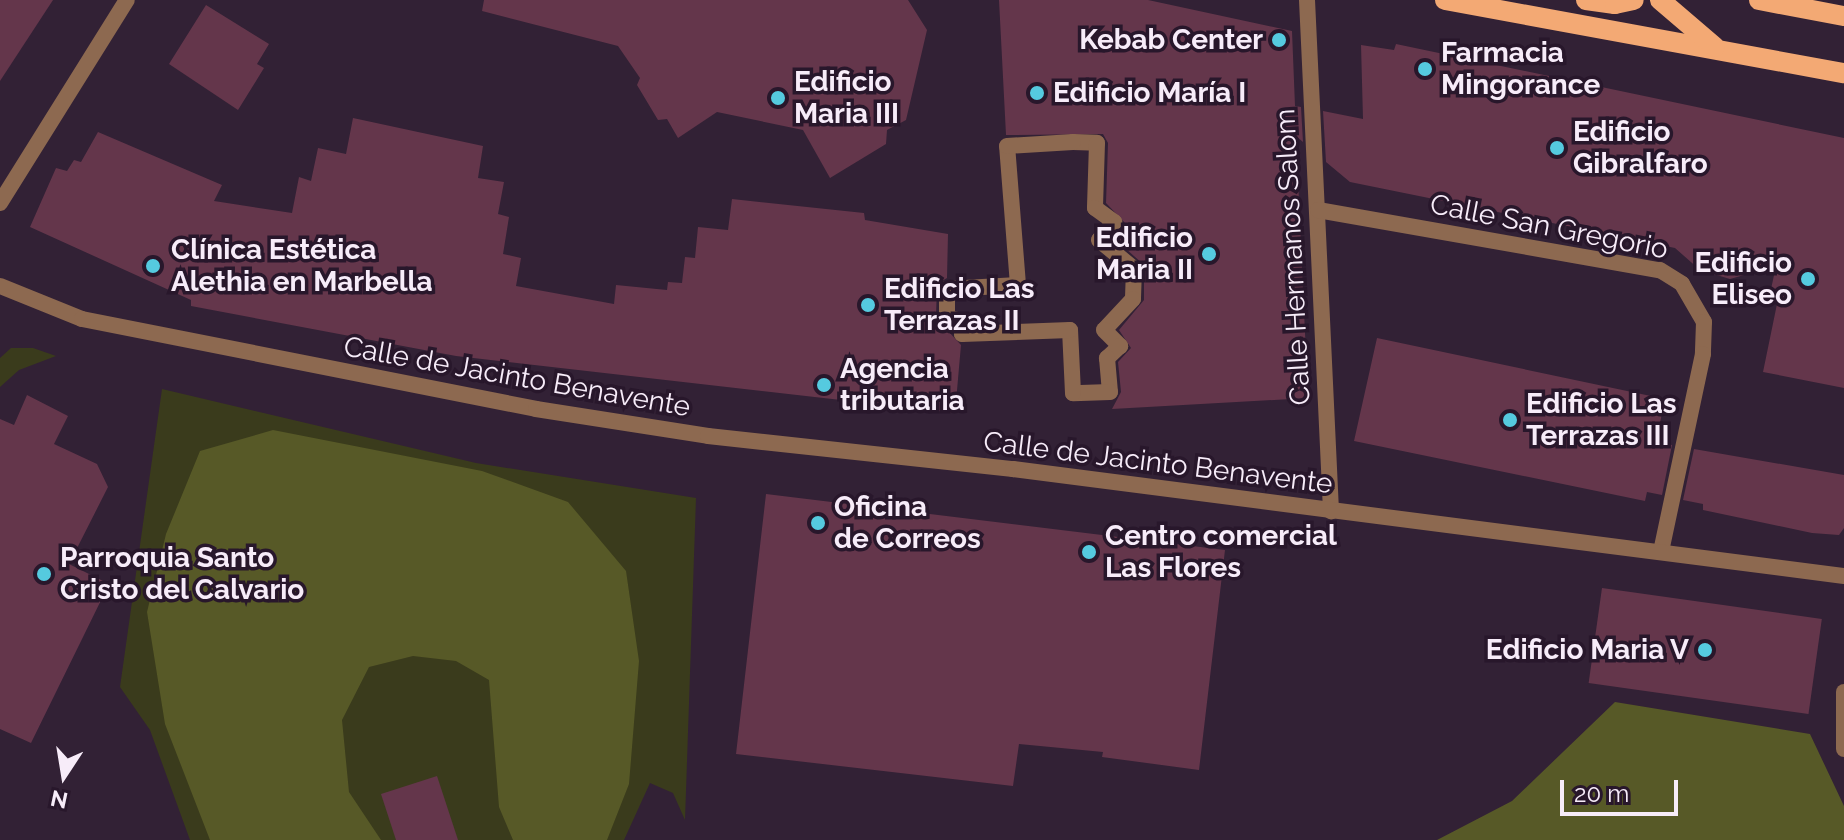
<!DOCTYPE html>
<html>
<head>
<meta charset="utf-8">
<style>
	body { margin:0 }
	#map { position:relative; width:1844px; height:840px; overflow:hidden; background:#322135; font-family:Raleway,sans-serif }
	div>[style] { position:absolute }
	.green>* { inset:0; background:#3a3b1c }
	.forest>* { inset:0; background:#575927 }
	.building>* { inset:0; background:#64364b; transform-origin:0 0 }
	.pedestrian>* { height:16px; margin:-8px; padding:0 8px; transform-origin:8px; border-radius:8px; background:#8d6950 }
	.minor>* { height:16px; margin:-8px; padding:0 8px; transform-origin:8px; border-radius:8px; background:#8d6950 }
	.primary>* { height:20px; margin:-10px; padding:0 10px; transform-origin:10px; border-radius:10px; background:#f3a974 }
	.dots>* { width:22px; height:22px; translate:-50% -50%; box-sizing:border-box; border:4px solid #28172b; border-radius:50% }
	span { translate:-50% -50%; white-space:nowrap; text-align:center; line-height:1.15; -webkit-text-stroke:7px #28172b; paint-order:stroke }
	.poi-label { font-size:28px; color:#f7ecf9; font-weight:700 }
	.right { translate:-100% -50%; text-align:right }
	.left { translate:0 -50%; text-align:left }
	.street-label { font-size:28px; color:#f7ecf9 }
	.north { position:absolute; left:24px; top:736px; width:80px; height:80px; -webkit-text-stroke:6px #28172b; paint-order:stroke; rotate:192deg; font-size:22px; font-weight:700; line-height:32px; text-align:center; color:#f7ecf9 }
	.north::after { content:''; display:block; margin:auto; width:28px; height:36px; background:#f7ecf9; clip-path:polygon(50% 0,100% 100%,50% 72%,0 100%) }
	.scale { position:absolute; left:1560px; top:780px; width:118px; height:36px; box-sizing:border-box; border:4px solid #f7ecf9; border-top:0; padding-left:10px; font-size:24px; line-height:28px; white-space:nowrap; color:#f7ecf9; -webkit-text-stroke:6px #28172b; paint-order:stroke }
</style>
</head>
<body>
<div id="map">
	<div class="green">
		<div style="clip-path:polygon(11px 348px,33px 348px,56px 356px,19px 370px,0 387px,0 358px)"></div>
		<div style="clip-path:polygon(162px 389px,476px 463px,696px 498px,685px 820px,673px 793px,650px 783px,624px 840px,190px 840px,150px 730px,120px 687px)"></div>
	</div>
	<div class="forest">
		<div style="clip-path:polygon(273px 430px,482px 471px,568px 502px,626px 571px,639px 661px,629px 784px,607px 840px,513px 840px,499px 807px,489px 680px,456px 661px,413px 656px,369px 667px,342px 720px,349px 792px,381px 840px,210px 840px,165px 724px,147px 612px,166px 534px,200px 451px)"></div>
		<div style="clip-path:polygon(1615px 702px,1810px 734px,1844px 806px,1844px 840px,1437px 840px,1512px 801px)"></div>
	</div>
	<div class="building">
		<div style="clip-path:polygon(0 0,53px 0,0 81px)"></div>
		<div style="clip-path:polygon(484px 0,908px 0,927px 30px,906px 120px,887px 130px,886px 144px,830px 178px,803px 130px,717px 112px,678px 138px,667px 119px,658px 120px,637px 85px,640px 78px,618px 46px,482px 11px)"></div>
		<div style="clip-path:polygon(999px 0,1148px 0,1292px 31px,1295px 106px,1301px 107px,1303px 142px,1296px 136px,1308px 398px,1112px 409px,1121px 392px,1118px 362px,1131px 348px,1119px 330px,1144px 300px,1144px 265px,1115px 239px,1125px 223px,1106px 203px,1108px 143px,1103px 134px,1006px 135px)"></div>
		<div style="clip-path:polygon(206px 5px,269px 44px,257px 64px,264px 68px,238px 110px,169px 64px)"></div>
		<div style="clip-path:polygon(1396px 44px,1844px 138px,1844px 388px,1763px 372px,1777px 304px,1768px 303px,1776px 266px,1730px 279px,1700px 270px,1675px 248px,1350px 182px,1326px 162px,1323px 111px,1363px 119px,1361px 45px,1394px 50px)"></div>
		<div style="clip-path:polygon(353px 118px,483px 146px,478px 178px,504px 182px,498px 214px,509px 217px,503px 254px,521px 258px,516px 286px,614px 304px,616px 285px,667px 290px,668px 282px,682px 283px,685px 257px,695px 258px,698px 227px,728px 230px,732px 199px,864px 213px,865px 220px,948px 234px,947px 278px,937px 284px,936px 318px,961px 345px,955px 413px,456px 356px,191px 306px,191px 300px,30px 227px,56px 168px,67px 171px,74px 160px,81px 162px,98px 132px,222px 185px,214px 201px,292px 213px,299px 177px,311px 181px,318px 148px,346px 154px)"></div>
		<div style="clip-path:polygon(1377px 338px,1665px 399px,1656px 442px,1672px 445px,1662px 495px,1647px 492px,1645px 501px,1354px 441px)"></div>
		<div style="clip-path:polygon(27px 395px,68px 416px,54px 444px,97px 464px,108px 487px,69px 564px,109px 584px,31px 743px,0 729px,0 419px,14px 425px)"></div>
		<div style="clip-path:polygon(1694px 449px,1844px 475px,1844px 528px,1839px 535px,1812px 533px,1703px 510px,1703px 504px,1683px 500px)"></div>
		<div style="clip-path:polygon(766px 494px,1225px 550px,1199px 770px,1102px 757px,1103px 752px,1019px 744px,1013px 786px,736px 754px)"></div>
		<div style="left:1602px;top:588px;width:222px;height:96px;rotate:8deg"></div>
		<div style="clip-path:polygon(437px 776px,458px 840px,396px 840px,381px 794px)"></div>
	</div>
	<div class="pedestrian">
		<div style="left:1073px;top:142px;width:24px;rotate:2deg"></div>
		<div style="left:1097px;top:143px;width:65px;rotate:91.8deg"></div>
		<div style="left:1095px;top:208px;width:24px;rotate:36deg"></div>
		<div style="left:1114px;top:222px;width:23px;rotate:130deg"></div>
		<div style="left:1099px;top:240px;width:45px;rotate:39.6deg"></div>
		<div style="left:1134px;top:269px;width:30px;rotate:92deg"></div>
		<div style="left:1133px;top:299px;width:42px;rotate:133.1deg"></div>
		<div style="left:1104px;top:330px;width:23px;rotate:45deg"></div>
		<div style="left:1120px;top:346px;width:18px;rotate:137deg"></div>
		<div style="left:1107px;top:358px;width:34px;rotate:85deg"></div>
		<div style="left:1110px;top:392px;width:37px;rotate:178deg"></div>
		<div style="left:1073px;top:393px;width:63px;rotate:-92.7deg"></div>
		<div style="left:1070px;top:330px;width:108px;rotate:177.9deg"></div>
		<div style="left:962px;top:334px;width:13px;rotate:-86deg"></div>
		<div style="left:963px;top:321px;width:16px;rotate:-169deg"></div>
		<div style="left:947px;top:318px;width:29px;rotate:-90deg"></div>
		<div style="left:947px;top:289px;width:71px;rotate:-3.2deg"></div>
		<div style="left:1018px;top:285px;width:139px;rotate:-94.5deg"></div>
		<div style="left:1007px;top:146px;width:66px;rotate:-3.5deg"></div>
	</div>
	<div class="minor">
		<div style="left:1307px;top:0;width:512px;rotate:87.31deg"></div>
		<div style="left:0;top:203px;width:239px;rotate:-58deg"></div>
		<div style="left:1318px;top:210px;width:347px;rotate:10deg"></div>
		<div style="left:1660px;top:270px;width:26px;rotate:32deg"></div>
		<div style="left:1682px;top:284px;width:44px;rotate:59.9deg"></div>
		<div style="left:1704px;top:322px;width:32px;rotate:92deg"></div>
		<div style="left:1703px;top:354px;width:202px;rotate:102deg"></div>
		<div style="left:0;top:286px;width:88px;rotate:21.9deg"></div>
		<div style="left:82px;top:319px;width:463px;rotate:11.2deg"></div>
		<div style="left:536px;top:409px;width:174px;rotate:8.9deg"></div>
		<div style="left:708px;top:436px;width:307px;rotate:6.2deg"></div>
		<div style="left:1013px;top:469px;width:838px;rotate:7.34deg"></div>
		<div style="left:1844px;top:692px;width:57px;rotate:90deg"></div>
	</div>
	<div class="primary">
		<div style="left:1445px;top:0;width:406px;rotate:10.4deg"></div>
		<div style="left:1586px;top:0;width:29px;rotate:8deg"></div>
		<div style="left:1615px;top:4px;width:19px;rotate:-12deg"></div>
		<div style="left:1660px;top:0;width:72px;rotate:40.5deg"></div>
		<div style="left:1759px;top:0;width:86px;rotate:10.7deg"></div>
	</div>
	<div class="dots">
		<div style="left:1279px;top:40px;background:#55cadf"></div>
		<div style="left:1425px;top:69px;background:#55cadf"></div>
		<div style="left:1037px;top:93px;background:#55cadf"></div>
		<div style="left:778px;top:98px;background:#55cadf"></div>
		<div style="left:1557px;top:148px;background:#55cadf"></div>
		<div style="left:1209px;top:254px;background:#55cadf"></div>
		<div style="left:153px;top:266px;background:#55cadf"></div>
		<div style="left:1808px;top:279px;background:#55cadf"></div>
		<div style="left:868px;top:305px;background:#55cadf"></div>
		<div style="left:824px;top:385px;background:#55cadf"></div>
		<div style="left:1510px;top:420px;background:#55cadf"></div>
		<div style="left:818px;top:523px;background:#55cadf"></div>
		<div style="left:1089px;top:552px;background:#55cadf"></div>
		<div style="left:44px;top:574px;background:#55cadf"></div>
		<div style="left:1705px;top:650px;background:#55cadf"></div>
	</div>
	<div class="poi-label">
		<span class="right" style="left:1263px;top:40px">Kebab Center</span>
		<span class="left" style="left:1441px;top:69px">Farmacia<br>Mingorance</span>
		<span class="left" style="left:794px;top:98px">Edificio<br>Maria III</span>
		<span class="left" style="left:1053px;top:93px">Edificio María I</span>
		<span class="left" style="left:1573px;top:148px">Edificio<br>Gibralfaro</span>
		<span class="right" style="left:1193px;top:254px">Edificio<br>Maria II</span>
		<span class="left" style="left:171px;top:266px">Clínica Estética<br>Alethia en Marbella</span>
		<span class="right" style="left:1792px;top:279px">Edificio<br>Eliseo</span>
		<span class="left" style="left:884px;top:305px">Edificio Las<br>Terrazas II</span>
		<span class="left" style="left:840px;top:385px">Agencia<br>tributaria</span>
		<span class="left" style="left:1526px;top:420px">Edificio Las<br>Terrazas III</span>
		<span class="left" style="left:834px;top:523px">Oficina<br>de Correos</span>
		<span class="left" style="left:1105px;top:552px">Centro comercial<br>Las Flores</span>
		<span class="left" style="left:60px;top:574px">Parroquia Santo<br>Cristo del Calvario</span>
		<span class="right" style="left:1689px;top:650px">Edificio Maria V</span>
	</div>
	<div class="street-label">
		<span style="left:1549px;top:227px;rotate:11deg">Calle San Gregorio</span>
		<span style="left:1293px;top:257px;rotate:-93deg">Calle Hermanos Salom</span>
		<span style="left:517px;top:377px;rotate:10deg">Calle de Jacinto Benavente</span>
		<span style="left:1158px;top:463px;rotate:7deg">Calle de Jacinto Benavente</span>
	</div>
	<div class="north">N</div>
	<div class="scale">20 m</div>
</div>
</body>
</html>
